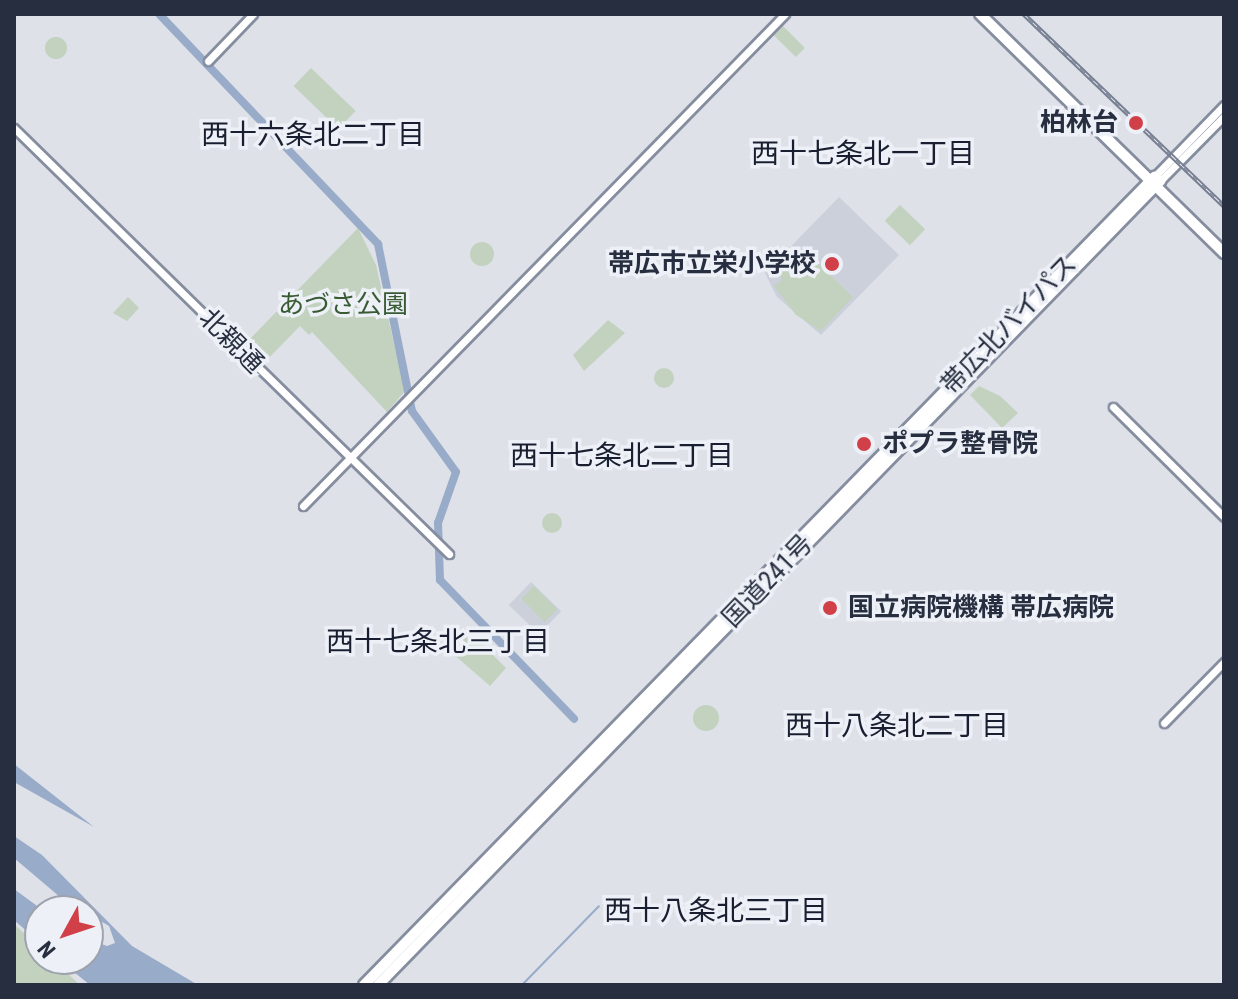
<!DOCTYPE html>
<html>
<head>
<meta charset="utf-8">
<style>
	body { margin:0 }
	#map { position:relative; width:1238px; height:999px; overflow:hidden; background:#dee1e8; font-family:"Roboto Condensed","Noto Sans JP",sans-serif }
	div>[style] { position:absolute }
	.built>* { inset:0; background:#ccd0da; transform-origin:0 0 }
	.green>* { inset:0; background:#c2d2bf; transform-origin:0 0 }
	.round { border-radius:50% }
	.water>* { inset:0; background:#98abc9 }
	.stream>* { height:2px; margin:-1px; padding:0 1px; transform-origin:1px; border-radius:1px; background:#98abc9 }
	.river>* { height:8px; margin:-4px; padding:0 4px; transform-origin:4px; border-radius:4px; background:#98abc9 }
	.roads { filter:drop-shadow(2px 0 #858d9f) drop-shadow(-2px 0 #858d9f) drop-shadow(0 2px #858d9f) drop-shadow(0 -2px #858d9f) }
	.secondary>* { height:7px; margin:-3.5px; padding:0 3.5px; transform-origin:3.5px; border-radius:3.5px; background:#fff }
	.highway>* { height:10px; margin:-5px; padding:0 5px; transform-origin:5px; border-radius:5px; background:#fff }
	.rail>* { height:5px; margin-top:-2.5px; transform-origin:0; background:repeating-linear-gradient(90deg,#edf0f6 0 6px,#777f92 0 12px); box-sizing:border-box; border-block:2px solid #777f92 }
	.dots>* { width:22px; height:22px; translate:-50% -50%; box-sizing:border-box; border:4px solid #edf0f6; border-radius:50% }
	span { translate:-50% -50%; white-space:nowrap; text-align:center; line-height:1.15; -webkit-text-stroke:7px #edf0f6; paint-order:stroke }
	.poi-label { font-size:26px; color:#272e3f; font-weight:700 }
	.right { translate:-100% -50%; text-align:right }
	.left { translate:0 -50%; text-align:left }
	.park-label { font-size:26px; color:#385b34 }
	.street-label { font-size:26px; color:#272e3f }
	.neighbourhood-label { font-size:28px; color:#191f30 }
	.frame { position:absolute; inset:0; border:16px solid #272e3f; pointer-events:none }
	.north { position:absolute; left:24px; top:895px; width:80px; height:80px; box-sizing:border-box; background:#edf0f6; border:2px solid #9ea2ad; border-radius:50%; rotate:230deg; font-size:22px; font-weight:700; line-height:32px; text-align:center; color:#272e3f }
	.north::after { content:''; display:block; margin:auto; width:28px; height:36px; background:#d13f48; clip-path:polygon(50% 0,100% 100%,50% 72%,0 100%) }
</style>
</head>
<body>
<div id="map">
	<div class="built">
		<div style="clip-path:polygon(839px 197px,899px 255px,821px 335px,777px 297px,765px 273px)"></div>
		<div style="left:531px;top:582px;width:42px;height:32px;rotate:44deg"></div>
	</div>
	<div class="green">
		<div style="left:783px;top:26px;width:31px;height:13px;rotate:45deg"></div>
		<div class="round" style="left:45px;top:37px;width:22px;height:22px"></div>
		<div style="left:311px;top:68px;width:62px;height:25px;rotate:44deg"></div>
		<div style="left:900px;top:205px;width:35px;height:22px;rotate:44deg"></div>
		<div style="clip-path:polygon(358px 228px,376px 265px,405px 391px,387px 412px,312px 332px,309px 335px,300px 326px,262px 365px,243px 346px)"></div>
		<div class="round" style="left:470px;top:242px;width:24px;height:24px"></div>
		<div style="clip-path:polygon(805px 251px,853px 297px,821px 331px,796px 315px,774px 286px,781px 281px,781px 266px,793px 252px)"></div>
		<div style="clip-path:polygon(128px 297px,139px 308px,127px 321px,113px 313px)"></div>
		<div style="clip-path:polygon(608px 320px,625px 333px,584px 371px,573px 355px)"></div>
		<div class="round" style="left:654px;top:368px;width:20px;height:20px"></div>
		<div style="clip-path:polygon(979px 386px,1000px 396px,1018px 413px,1002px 428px,970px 395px)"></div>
		<div class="round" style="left:542px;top:513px;width:20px;height:20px"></div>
		<div style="left:534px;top:586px;width:33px;height:18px;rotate:45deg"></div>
		<div style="clip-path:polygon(470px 632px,506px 668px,490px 686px,451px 652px)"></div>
		<div class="round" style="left:693px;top:705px;width:26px;height:26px"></div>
		<div style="clip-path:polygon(14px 924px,40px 948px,40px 959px,52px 959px,80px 985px,14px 985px)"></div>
	</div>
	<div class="water">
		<div style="clip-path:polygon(14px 764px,94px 827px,14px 782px)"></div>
		<div style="clip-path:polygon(14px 836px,42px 855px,132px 946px,198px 985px,90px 985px,58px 959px,88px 959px,88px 939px,107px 946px,115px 943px,109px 926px,60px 897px,14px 858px)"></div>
		<div style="clip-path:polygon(14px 889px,44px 911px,40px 943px,14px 920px)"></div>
	</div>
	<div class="stream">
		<div style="left:522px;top:985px;width:110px;rotate:-45.7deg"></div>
	</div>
	<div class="river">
		<div style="left:159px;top:14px;width:318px;rotate:46.4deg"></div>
		<div style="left:378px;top:244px;width:170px;rotate:78.5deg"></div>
		<div style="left:412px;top:411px;width:75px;rotate:54.2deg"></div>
		<div style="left:456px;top:472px;width:54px;rotate:109.4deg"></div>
		<div style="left:438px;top:523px;width:57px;rotate:88deg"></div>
		<div style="left:440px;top:580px;width:193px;rotate:46deg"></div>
	</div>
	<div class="roads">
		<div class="secondary">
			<div style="left:208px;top:61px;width:65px;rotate:-46.2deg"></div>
			<div style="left:14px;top:128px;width:609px;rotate:44.4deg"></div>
			<div style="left:1155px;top:176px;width:99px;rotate:-45.8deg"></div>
			<div style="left:1160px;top:181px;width:91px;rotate:-45.4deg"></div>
			<div style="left:1113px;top:407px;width:156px;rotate:44.7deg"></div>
			<div style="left:303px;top:506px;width:689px;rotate:-45.59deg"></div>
			<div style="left:1164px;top:723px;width:86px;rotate:-45.5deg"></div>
		</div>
		<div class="highway">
			<div style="left:980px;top:14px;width:342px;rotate:44.4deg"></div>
			<div style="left:364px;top:985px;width:1131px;rotate:-45.64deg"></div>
			<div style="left:378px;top:985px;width:1122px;rotate:-45.79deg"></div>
		</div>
	</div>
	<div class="rail">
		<div style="left:1024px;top:14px;width:277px;rotate:43.8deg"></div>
	</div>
	<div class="dots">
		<div style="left:1136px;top:123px;background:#d13f48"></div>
		<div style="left:832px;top:264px;background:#d13f48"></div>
		<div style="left:864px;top:444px;background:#d13f48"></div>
		<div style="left:830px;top:608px;background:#d13f48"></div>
	</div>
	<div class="poi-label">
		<span class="right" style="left:1118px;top:123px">柏林台</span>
		<span class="right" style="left:816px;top:264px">帯広市立栄小学校</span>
		<span class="left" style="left:882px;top:444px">ポプラ整骨院</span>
		<span class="left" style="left:848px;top:608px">国立病院機構 帯広病院</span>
	</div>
	<div class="park-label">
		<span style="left:343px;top:305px">あづさ公園</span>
	</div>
	<div class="street-label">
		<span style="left:1009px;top:325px;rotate:-46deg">帯広北バイパス</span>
		<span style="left:231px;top:341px;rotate:45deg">北親通</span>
		<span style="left:768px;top:581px;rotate:-46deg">国道241号</span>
	</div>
	<div class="neighbourhood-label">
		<span style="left:313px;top:135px">西十六条北二丁目</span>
		<span style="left:863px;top:154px">西十七条北一丁目</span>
		<span style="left:622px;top:456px">西十七条北二丁目</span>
		<span style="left:438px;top:642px">西十七条北三丁目</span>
		<span style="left:897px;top:726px">西十八条北二丁目</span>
		<span style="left:716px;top:911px">西十八条北三丁目</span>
	</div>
	<div class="frame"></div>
	<div class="north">N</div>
</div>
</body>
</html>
